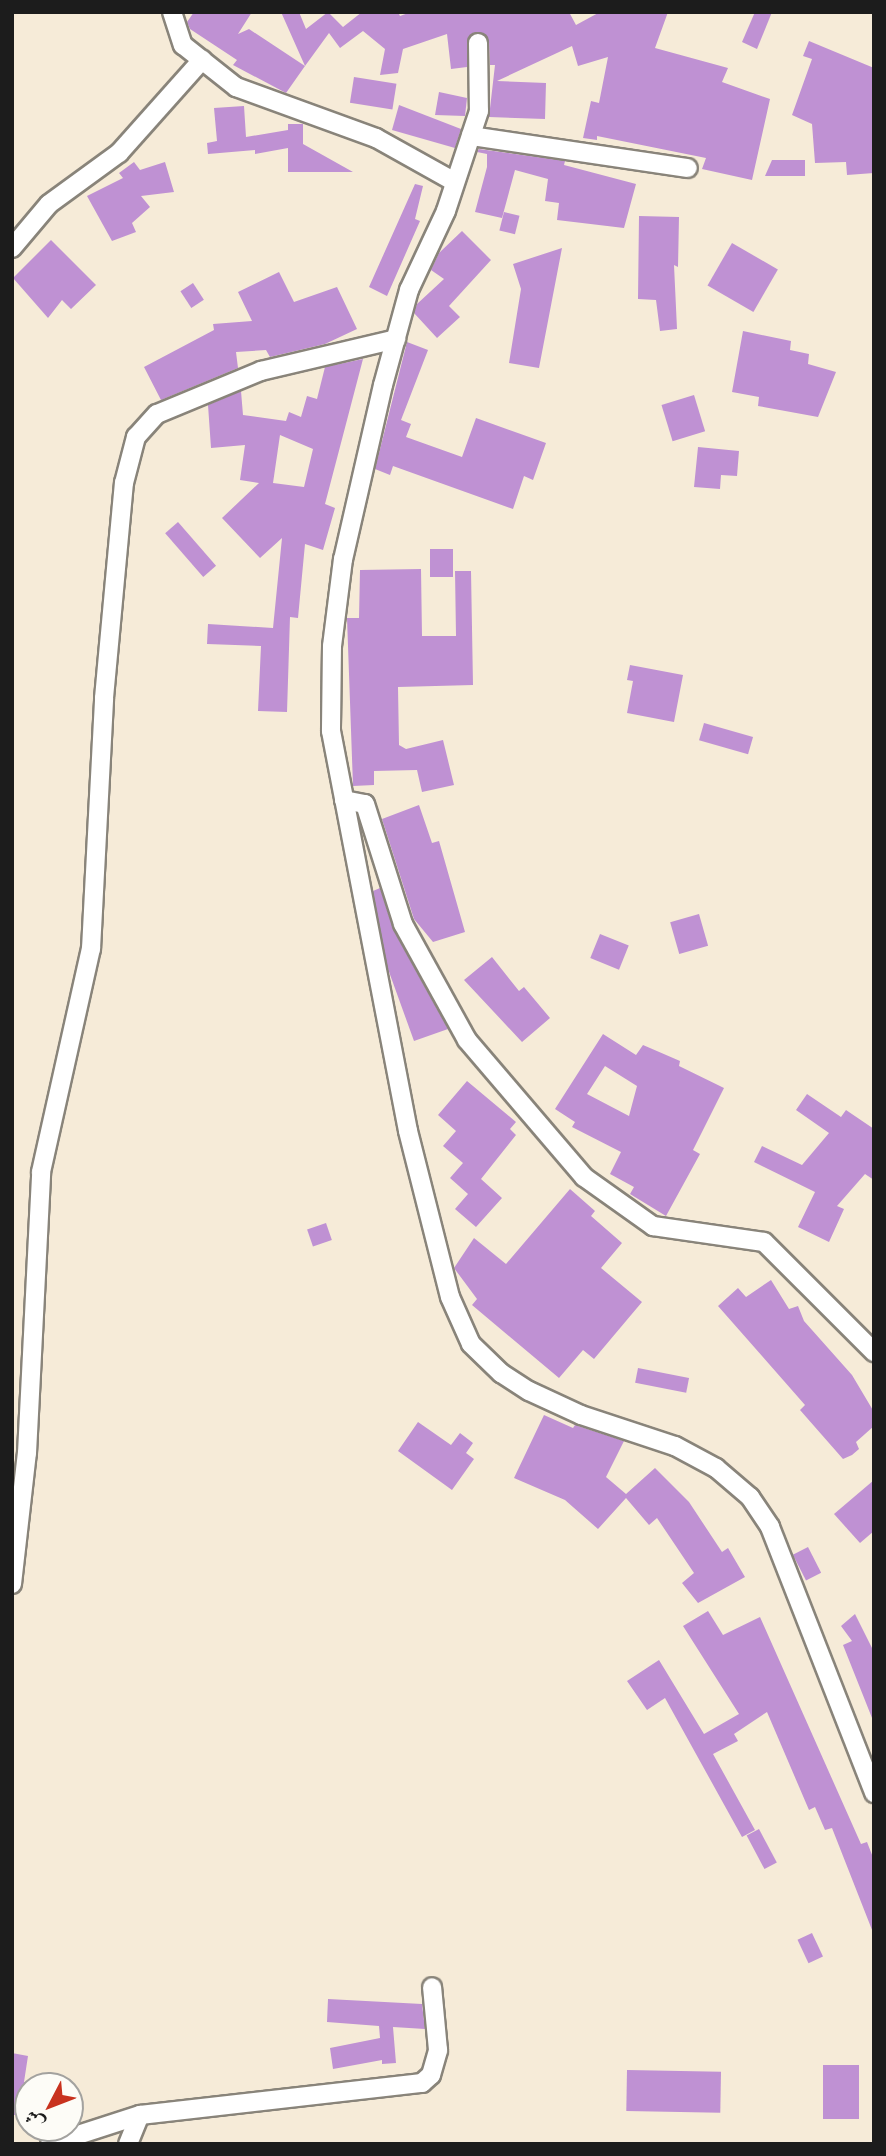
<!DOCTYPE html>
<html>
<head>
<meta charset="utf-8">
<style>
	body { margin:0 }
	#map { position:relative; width:886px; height:2156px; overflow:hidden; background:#f6ebd8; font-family:"IM FELL Great Primer",Amiri,serif }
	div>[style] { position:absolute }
	.building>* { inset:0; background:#bf91d3; transform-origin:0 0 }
	.roads { filter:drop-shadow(2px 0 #89847a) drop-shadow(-2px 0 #89847a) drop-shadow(0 2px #89847a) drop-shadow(0 -2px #89847a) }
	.minor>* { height:18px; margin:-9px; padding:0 9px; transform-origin:9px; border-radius:9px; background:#fff }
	span { translate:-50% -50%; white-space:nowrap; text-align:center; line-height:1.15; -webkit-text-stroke:5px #fdfcf7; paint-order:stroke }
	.frame { position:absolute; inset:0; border:14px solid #1c1c1c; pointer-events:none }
	.north { position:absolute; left:14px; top:2072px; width:70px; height:70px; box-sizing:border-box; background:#fdfcf7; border:2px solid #a3a29f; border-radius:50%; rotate:228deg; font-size:19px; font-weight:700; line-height:28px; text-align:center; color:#1c1c1c }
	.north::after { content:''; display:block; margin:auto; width:24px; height:32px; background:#c8321e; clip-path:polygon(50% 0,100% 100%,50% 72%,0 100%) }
</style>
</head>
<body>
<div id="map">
	<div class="building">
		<div style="clip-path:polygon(194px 12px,252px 12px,238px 34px,249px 29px,305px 66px,286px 93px,233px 65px,237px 60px,190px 29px,187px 22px)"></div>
		<div style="clip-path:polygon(281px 12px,299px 12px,306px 29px,328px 12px,343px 27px,362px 12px,398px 12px,400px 16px,411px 12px,569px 12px,576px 25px,600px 12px,668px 12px,655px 48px,728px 68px,722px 82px,770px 99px,752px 180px,702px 169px,706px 158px,597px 136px,597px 140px,583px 138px,591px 101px,599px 103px,608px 57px,578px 66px,572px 46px,497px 81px,546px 83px,545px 119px,489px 117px,495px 65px,490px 65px,489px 42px,483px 33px,468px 38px,467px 67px,451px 69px,447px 34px,403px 49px,398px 73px,380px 75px,385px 49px,363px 31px,340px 48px,329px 33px,305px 66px)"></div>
		<div style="clip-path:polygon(755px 12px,772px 12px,757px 49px,742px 42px)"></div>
		<div style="clip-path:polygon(809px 41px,874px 68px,874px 173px,847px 175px,846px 162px,815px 163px,812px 124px,792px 115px,812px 59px,803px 56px)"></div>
		<div style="left:354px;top:77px;width:43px;height:26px;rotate:9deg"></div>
		<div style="clip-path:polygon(439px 92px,467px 98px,465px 116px,435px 115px)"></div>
		<div style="clip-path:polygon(399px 105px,461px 129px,455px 148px,392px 130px)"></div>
		<div style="clip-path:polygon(244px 106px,246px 137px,288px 130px,288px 124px,303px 124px,303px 144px,353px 172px,288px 172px,288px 148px,255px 154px,255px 150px,208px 154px,207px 143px,217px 141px,214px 108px)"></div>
		<div style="clip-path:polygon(479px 149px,565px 161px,564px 165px,636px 184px,624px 228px,557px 220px,559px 203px,545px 201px,548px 179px,515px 170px,502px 218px,475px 212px,487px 167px,487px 154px,477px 152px)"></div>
		<div style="clip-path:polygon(772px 160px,805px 160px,805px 176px,765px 176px)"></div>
		<div style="clip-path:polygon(134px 162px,140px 170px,165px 162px,174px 192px,141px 196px,150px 207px,132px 223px,136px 232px,112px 241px,87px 196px,123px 178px,119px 173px)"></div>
		<div style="clip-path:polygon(415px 184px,423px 186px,415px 219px,420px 221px,387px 296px,369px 287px)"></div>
		<div style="left:504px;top:212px;width:16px;height:19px;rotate:14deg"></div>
		<div style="clip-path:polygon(639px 216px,679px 217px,678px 267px,674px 265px,677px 329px,660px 331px,656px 300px,638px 299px)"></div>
		<div style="clip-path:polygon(462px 231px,491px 260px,449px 306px,460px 317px,437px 338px,414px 313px,417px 304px,444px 279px,431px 270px,439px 253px)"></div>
		<div style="clip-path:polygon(51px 240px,96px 285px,71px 309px,62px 300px,48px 318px,13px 278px)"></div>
		<div style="left:732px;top:243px;width:53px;height:49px;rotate:30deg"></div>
		<div style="clip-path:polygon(562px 248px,539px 368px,509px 363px,521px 289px,513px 264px)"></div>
		<div style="clip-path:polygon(279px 272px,294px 302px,337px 287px,357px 329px,325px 344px,270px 357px,266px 350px,236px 352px,238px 368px,161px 400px,144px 367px,214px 330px,213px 324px,252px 321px,238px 292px)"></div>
		<div style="left:193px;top:283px;width:20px;height:15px;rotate:57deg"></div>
		<div style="clip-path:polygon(743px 331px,791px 341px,790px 350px,809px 354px,808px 364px,836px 372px,818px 417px,758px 406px,759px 397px,732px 392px)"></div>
		<div style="clip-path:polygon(407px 342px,428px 350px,401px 420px,411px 424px,406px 437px,462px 457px,476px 418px,546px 443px,533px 480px,524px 476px,513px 509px,393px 466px,390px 475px,375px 469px)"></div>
		<div style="clip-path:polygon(evenodd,363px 359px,325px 504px,335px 508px,323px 550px,305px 544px,298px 618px,290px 617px,287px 712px,258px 711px,261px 646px,207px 644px,208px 624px,273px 628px,282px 538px,260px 558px,222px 518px,259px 483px,240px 480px,245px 445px,211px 448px,208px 405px,241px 391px,243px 415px,286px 421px,289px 412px,301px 417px,307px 396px,317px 399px,325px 367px,363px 359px,280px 435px,313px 449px,304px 487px,273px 483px,280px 435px)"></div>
		<div style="left:694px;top:395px;width:38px;height:34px;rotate:73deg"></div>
		<div style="clip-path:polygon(698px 447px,739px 451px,737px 476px,721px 475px,720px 489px,694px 487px)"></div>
		<div style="left:178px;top:522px;width:58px;height:17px;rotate:49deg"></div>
		<div style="left:430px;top:549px;width:23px;height:28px"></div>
		<div style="clip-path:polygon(421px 569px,422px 636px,456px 636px,455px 571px,471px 571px,473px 685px,398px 687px,399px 745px,406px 749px,443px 740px,454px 785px,422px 792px,417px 770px,374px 771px,374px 785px,353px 786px,347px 618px,359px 618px,360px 570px)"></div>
		<div style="clip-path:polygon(630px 665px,683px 675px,674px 722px,627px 713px,633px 681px,627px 680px)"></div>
		<div style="left:704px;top:723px;width:51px;height:18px;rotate:16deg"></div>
		<div style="clip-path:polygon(419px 805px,432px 843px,439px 841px,465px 932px,433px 942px,414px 919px,382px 819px)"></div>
		<div style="clip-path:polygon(380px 888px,393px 929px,448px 1029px,414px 1041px,388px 969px,373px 891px)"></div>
		<div style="left:699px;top:914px;width:33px;height:30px;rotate:74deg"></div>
		<div style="left:600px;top:934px;width:31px;height:26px;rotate:22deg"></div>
		<div style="clip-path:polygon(492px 957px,519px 991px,524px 987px,550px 1018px,522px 1042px,464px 980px)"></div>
		<div style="clip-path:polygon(evenodd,603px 1034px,636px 1055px,643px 1045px,680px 1061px,679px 1066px,724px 1088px,693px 1150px,700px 1154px,666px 1216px,630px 1194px,634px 1187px,610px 1174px,621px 1152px,572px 1127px,575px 1122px,555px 1109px,603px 1034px,605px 1066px,637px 1086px,629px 1116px,587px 1094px,605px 1066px)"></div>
		<div style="clip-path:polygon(467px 1081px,516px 1122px,510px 1129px,516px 1135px,481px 1179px,502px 1198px,476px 1227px,455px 1209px,468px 1194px,450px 1178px,463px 1163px,443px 1146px,456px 1131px,438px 1115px)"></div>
		<div style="clip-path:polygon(807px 1094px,841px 1117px,846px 1110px,874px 1129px,874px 1180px,865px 1174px,837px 1206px,844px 1209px,829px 1242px,798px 1227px,815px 1192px,754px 1162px,762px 1146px,802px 1165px,829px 1133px,796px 1110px)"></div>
		<div style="clip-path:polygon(570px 1189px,595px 1211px,591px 1216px,622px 1243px,601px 1268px,642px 1302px,594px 1359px,583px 1350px,559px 1378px,472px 1305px,477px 1299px,454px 1268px,474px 1238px,506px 1264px)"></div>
		<div style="left:326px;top:1223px;width:18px;height:20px;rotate:71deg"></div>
		<div style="clip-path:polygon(771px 1280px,789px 1309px,798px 1306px,804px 1321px,852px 1375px,874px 1412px,874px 1426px,856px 1442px,859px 1449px,852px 1455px,843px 1459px,800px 1410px,805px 1405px,718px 1306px,738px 1288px,746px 1297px)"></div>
		<div style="left:638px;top:1368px;width:52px;height:15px;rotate:11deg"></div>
		<div style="clip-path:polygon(544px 1415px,573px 1428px,575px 1425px,624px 1441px,606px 1477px,626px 1494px,655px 1468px,689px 1502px,722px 1552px,728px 1548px,745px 1577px,698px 1603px,682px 1583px,694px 1573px,657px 1518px,649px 1525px,626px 1498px,598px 1529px,565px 1500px,514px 1478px)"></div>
		<div style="clip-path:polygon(418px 1422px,451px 1445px,460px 1433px,473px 1443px,466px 1453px,474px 1459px,452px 1490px,398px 1451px)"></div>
		<div style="clip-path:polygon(874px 1480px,874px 1531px,860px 1543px,834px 1514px)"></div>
		<div style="left:808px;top:1547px;width:29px;height:17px;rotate:63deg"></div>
		<div style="clip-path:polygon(708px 1611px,723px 1635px,760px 1617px,861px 1844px,867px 1842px,874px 1860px,874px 1935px,832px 1828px,825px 1830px,815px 1807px,809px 1810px,767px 1712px,734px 1734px,738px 1741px,713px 1754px,755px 1830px,742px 1837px,665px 1698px,647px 1710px,627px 1681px,659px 1660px,704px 1734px,739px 1714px,683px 1626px)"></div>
		<div style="clip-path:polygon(855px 1614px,874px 1652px,874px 1723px,843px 1645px,852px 1641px,841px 1626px)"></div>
		<div style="left:759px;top:1829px;width:38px;height:14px;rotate:62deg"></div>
		<div style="left:812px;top:1933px;width:26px;height:16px;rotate:65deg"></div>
		<div style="clip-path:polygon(328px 1999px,422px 2004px,425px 2029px,393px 2027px,396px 2063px,382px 2064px,382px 2060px,333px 2069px,330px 2048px,380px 2038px,379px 2026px,327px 2022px)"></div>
		<div style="clip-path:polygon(12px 2053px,28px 2056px,24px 2082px,28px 2082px,28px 2115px,12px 2115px)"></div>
		<div style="left:823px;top:2065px;width:36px;height:54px"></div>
		<div style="left:627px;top:2070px;width:94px;height:41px;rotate:1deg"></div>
	</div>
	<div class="roads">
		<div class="minor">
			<div style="left:172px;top:12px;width:35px;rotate:72deg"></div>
			<div style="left:183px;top:45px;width:68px;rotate:38.4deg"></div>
			<div style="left:236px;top:87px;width:149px;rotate:20deg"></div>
			<div style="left:376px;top:138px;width:90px;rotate:29.1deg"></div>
			<div style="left:478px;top:43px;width:68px;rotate:89.2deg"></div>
			<div style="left:479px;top:111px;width:105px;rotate:108.3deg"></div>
			<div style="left:446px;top:211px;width:87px;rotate:115.1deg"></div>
			<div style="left:409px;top:290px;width:98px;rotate:105.3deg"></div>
			<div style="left:383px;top:385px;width:179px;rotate:102.9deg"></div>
			<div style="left:343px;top:559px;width:88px;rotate:97.2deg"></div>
			<div style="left:332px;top:646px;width:85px;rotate:90.7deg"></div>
			<div style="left:331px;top:731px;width:407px;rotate:79.1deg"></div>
			<div style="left:408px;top:1131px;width:171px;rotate:75.8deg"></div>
			<div style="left:450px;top:1297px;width:51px;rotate:65.9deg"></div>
			<div style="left:471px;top:1344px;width:42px;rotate:44deg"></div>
			<div style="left:501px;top:1373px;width:33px;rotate:33deg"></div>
			<div style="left:529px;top:1391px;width:57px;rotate:24.8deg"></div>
			<div style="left:581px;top:1415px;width:99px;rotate:18.3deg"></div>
			<div style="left:675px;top:1446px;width:47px;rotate:28.2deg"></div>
			<div style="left:716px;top:1468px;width:45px;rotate:40.5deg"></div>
			<div style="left:750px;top:1497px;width:36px;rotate:56deg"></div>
			<div style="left:770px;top:1527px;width:286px;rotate:68.6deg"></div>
			<div style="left:471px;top:136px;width:219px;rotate:8.4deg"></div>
			<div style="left:12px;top:248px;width:57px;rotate:-49.9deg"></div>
			<div style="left:49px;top:204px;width:87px;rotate:-36.1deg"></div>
			<div style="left:119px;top:153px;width:125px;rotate:-48.3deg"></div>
			<div style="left:344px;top:800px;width:21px;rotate:11deg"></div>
			<div style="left:365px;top:804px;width:126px;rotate:72.4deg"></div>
			<div style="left:403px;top:924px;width:132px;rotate:61.1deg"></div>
			<div style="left:467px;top:1040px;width:180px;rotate:49.5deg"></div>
			<div style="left:584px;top:1177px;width:85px;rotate:35.4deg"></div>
			<div style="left:653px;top:1226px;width:112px;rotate:8.2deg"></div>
			<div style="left:764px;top:1242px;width:156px;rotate:45deg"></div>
			<div style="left:12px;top:1584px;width:132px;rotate:-83.5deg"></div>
			<div style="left:27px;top:1453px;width:281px;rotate:-87.1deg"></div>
			<div style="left:41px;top:1172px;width:229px;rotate:-77.4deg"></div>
			<div style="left:91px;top:949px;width:251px;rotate:-87deg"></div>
			<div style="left:104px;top:698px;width:216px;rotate:-84.7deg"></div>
			<div style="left:124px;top:483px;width:48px;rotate:-75.4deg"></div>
			<div style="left:136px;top:437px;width:31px;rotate:-48deg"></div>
			<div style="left:157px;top:414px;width:113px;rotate:-22.5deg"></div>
			<div style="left:261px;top:371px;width:139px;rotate:-13.3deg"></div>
			<div style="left:50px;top:2144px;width:95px;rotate:-17.9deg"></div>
			<div style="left:128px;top:2144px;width:31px;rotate:-68deg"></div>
			<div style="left:140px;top:2115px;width:284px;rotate:-6.5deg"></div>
			<div style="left:422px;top:2083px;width:12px;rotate:-42deg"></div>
			<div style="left:431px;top:2075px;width:26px;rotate:-74deg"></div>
			<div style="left:438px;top:2050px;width:63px;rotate:-95.4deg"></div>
		</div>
	</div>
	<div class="frame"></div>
	<div class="north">ش</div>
</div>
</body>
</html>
